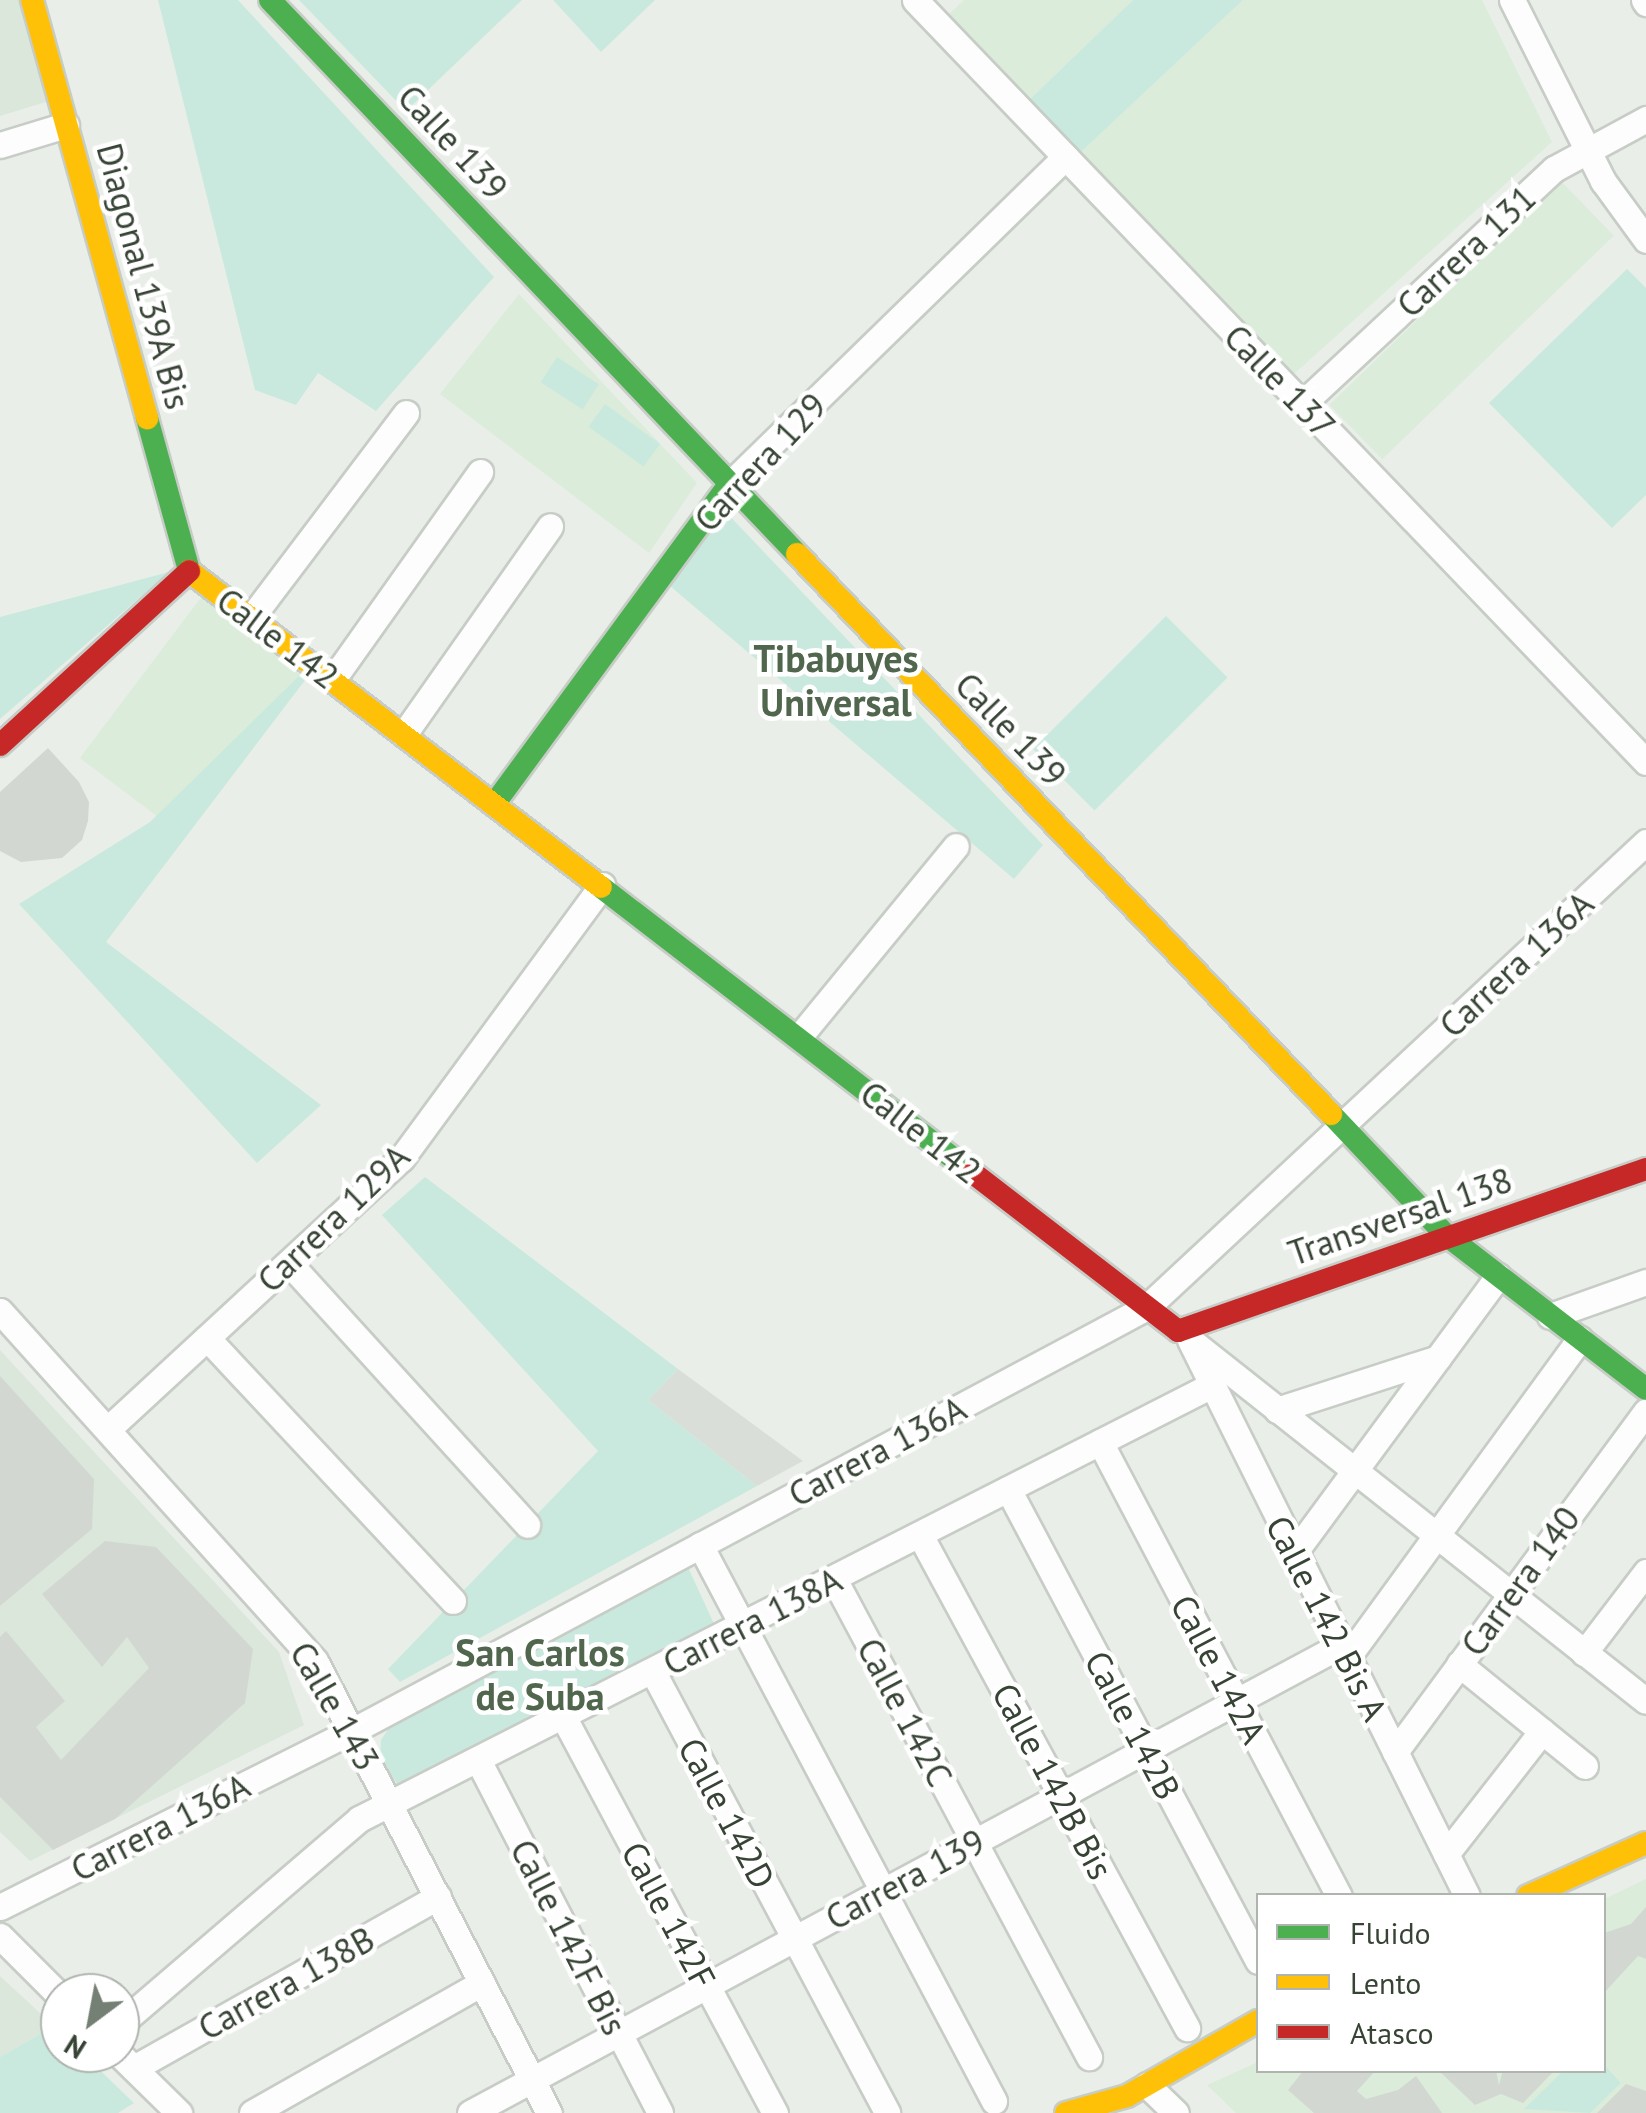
<!DOCTYPE html>
<html>
<head>
<meta charset="utf-8">
<style>
	body { margin:0 }
	#map { position:relative; width:1646px; height:2113px; overflow:hidden; background:#e9efe8; font-family:"PT Sans",sans-serif }
	div>[style] { position:absolute }
	.residential>* { inset:0; background:#dae7da }
	.education>* { inset:0; background:#dbecdb; transform-origin:0 0 }
	.green>* { inset:0; background:#cae9de; transform-origin:0 0 }
	.parking>* { inset:0; background:#d9ded8 }
	.building>* { inset:0; background:#d2d8d1 }
	.roads { filter:drop-shadow(2px 0 #c7cdc6) drop-shadow(-2px 0 #c7cdc6) drop-shadow(0 2px #c7cdc6) drop-shadow(0 -2px #c7cdc6) }
	.street>* { height:25px; margin:-12.5px; padding:0 12.5px; transform-origin:12.5px; border-radius:12.5px; background:#fcfdfc }
	.fast>* { height:22px; margin:-11px; padding:0 11px; transform-origin:11px; border-radius:11px; background:#4caf50 }
	.slow>* { height:22px; margin:-11px; padding:0 11px; transform-origin:11px; border-radius:11px; background:#ffc107 }
	.jam>* { height:22px; margin:-11px; padding:0 11px; transform-origin:11px; border-radius:11px; background:#c62828 }
	span { translate:-50% -50%; white-space:nowrap; text-align:center; line-height:1.15; -webkit-text-stroke:9px #fff; paint-order:stroke }
	.street-label { font-size:35px; color:#374435 }
	.neighbourhood-label { font-size:38px; color:#50664d; font-weight:700 }
	.legend { position:absolute; left:1256px; top:1893px; width:350px; height:180px; box-sizing:border-box; background:#fff; border:2px solid #afb4ae; margin:0; padding:12px 18px; list-style:none; font-size:30px; color:#374435 }
	.legend li { display:flex; align-items:center; gap:20px; height:50px }
	.legend b { width:50px; border:2px solid #afb4ae }
	.north { position:absolute; left:40px; top:1973px; width:100px; height:100px; box-sizing:border-box; background:#fff; border:2px solid #afb4ae; border-radius:50%; rotate:212deg; font-size:28px; font-weight:700; line-height:40px; text-align:center; color:#374435 }
	.north::after { content:''; display:block; margin:auto; width:35px; height:45px; background:#758074; clip-path:polygon(50% 0,100% 100%,50% 72%,0 100%) }
</style>
</head>
<body>
<div id="map">
	<div class="residential">
		<div style="clip-path:polygon(0 0,22px 0,49px 101px,0 116px)"></div>
		<div style="clip-path:polygon(0 1350px,279px 1652px,304px 1725px,30px 1861px,0 1832px)"></div>
		<div style="clip-path:polygon(0 1976px,54px 2026px,0 2057px)"></div>
	</div>
	<div class="education">
		<div style="clip-path:polygon(964px 0,1133px 0,1030px 99px,949px 14px)"></div>
		<div style="clip-path:polygon(1243px 0,1482px 0,1552px 142px,1294px 374px,1081px 152px)"></div>
		<div style="left:1561px;top:181px;width:76px;height:322px;rotate:46deg"></div>
		<div style="clip-path:polygon(519px 294px,697px 483px,649px 553px,440px 394px)"></div>
		<div style="left:202px;top:596px;width:126px;height:203px;rotate:37deg"></div>
		<div style="clip-path:polygon(1646px 1879px,1646px 2113px,1236px 2113px,1207px 2085px,1258px 2062px,1258px 2070px,1604px 2070px,1604px 1899px)"></div>
	</div>
	<div class="green">
		<div style="clip-path:polygon(158px 0,238px 0,494px 277px,376px 411px,318px 373px,296px 405px,255px 390px)"></div>
		<div style="clip-path:polygon(299px 0,522px 0,406px 111px)"></div>
		<div style="clip-path:polygon(553px 0,655px 0,601px 52px)"></div>
		<div style="clip-path:polygon(1133px 0,1243px 0,1081px 152px,1030px 99px)"></div>
		<div style="clip-path:polygon(1627px 269px,1646px 288px,1646px 495px,1612px 528px,1489px 403px)"></div>
		<div style="left:557px;top:357px;width:50px;height:30px;rotate:33deg"></div>
		<div style="left:605px;top:404px;width:68px;height:28px;rotate:36deg"></div>
		<div style="clip-path:polygon(722px 508px,1043px 845px,1014px 879px,670px 586px)"></div>
		<div style="clip-path:polygon(169px 572px,0 719px,0 617px)"></div>
		<div style="left:1166px;top:616px;width:87px;height:188px;rotate:45deg"></div>
		<div style="clip-path:polygon(303px 672px,309px 675px,106px 942px,321px 1105px,257px 1163px,19px 904px,150px 822px)"></div>
		<div style="clip-path:polygon(425px 1177px,678px 1369px,648px 1400px,757px 1486px,400px 1682px,388px 1669px,598px 1451px,382px 1215px)"></div>
		<div style="clip-path:polygon(687px 1565px,715px 1626px,397px 1784px,380px 1758px,381px 1740px,393px 1722px)"></div>
		<div style="clip-path:polygon(54px 2026px,60px 2053px,82px 2053px,134px 2103px,118px 2113px,0 2113px,0 2057px)"></div>
		<div style="clip-path:polygon(1604px 2065px,1621px 2083px,1590px 2113px,1524px 2109px,1563px 2071px,1604px 2070px)"></div>
	</div>
	<div class="parking">
		<div style="clip-path:polygon(678px 1369px,803px 1461px,757px 1486px,648px 1400px)"></div>
	</div>
	<div class="building">
		<div style="clip-path:polygon(48px 748px,79px 782px,89px 802px,88px 821px,82px 840px,62px 858px,21px 862px,0 851px,0 792px)"></div>
		<div style="clip-path:polygon(0 1376px,94px 1479px,92px 1529px,0 1606px)"></div>
		<div style="clip-path:polygon(105px 1541px,156px 1547px,253px 1649px,245px 1703px,115px 1819px,53px 1850px,0 1797px,0 1637px,6px 1631px,65px 1701px,36px 1727px,61px 1760px,149px 1668px,127px 1637px,102px 1667px,42px 1594px)"></div>
		<div style="clip-path:polygon(1646px 1907px,1646px 1959px,1638px 1956px,1604px 1993px,1604px 1933px,1631px 1924px)"></div>
		<div style="clip-path:polygon(1304px 2070px,1376px 2070px,1357px 2091px,1366px 2099px,1398px 2090px,1416px 2076px,1442px 2113px,1314px 2113px,1288px 2090px)"></div>
		<div style="clip-path:polygon(1438px 2070px,1496px 2070px,1499px 2085px,1503px 2070px,1555px 2070px,1523px 2103px,1501px 2094px,1475px 2105px)"></div>
		<div style="clip-path:polygon(1626px 2084px,1646px 2091px,1646px 2113px,1597px 2113px)"></div>
	</div>
	<div class="roads">
		<div class="street">
			<div style="left:915px;top:0;width:1056px;rotate:46.19deg"></div>
			<div style="left:1512px;top:0;width:203px;rotate:63.3deg"></div>
			<div style="left:1603px;top:181px;width:73px;rotate:53.9deg"></div>
			<div style="left:1644px;top:0;width:4px;rotate:56deg"></div>
			<div style="left:0;top:145px;width:69px;rotate:-16.9deg"></div>
			<div style="left:1302px;top:404px;width:345px;rotate:-43deg"></div>
			<div style="left:1554px;top:169px;width:105px;rotate:-28.5deg"></div>
			<div style="left:729px;top:485px;width:470px;rotate:-44.3deg"></div>
			<div style="left:251px;top:618px;width:257px;rotate:-52.9deg"></div>
			<div style="left:333px;top:679px;width:254px;rotate:-54.6deg"></div>
			<div style="left:404px;top:734px;width:254px;rotate:-54.9deg"></div>
			<div style="left:799px;top:1037px;width:247px;rotate:-50.6deg"></div>
			<div style="left:289px;top:1263px;width:354px;rotate:47.7deg"></div>
			<div style="left:0;top:1311px;width:471px;rotate:48deg"></div>
			<div style="left:315px;top:1661px;width:509px;rotate:62.63deg"></div>
			<div style="left:1550px;top:1316px;width:102px;rotate:-19.5deg"></div>
			<div style="left:207px;top:1338px;width:360px;rotate:46.9deg"></div>
			<div style="left:1190px;top:1340px;width:621px;rotate:63.52deg"></div>
			<div style="left:1195px;top:1344px;width:575px;rotate:38.36deg"></div>
			<div style="left:1277px;top:1410px;width:169px;rotate:-17.9deg"></div>
			<div style="left:108px;top:1429px;width:398px;rotate:-42.7deg"></div>
			<div style="left:401px;top:1159px;width:340px;rotate:-53.7deg"></div>
			<div style="left:1100px;top:1442px;width:513px;rotate:62.24deg"></div>
			<div style="left:1008px;top:1489px;width:534px;rotate:62.09deg"></div>
			<div style="left:920px;top:1535px;width:561px;rotate:61.56deg"></div>
			<div style="left:700px;top:1545px;width:629px;rotate:62.13deg"></div>
			<div style="left:1294px;top:1553px;width:344px;rotate:-53.6deg"></div>
			<div style="left:834px;top:1579px;width:542px;rotate:61.92deg"></div>
			<div style="left:1584px;top:1653px;width:102px;rotate:-52.6deg"></div>
			<div style="left:1347px;top:1658px;width:395px;rotate:-53.9deg"></div>
			<div style="left:1459px;top:1664px;width:162px;rotate:39deg"></div>
			<div style="left:653px;top:1672px;width:499px;rotate:62deg"></div>
			<div style="left:564px;top:1718px;width:448px;rotate:61.9deg"></div>
			<div style="left:1395px;top:1752px;width:423px;rotate:-53.6deg"></div>
			<div style="left:478px;top:1760px;width:397px;rotate:62.7deg"></div>
			<div style="left:1446px;top:1854px;width:156px;rotate:-52deg"></div>
			<div style="left:0;top:1907px;width:394px;rotate:-26.6deg"></div>
			<div style="left:352px;top:1731px;width:901px;rotate:-28.07deg"></div>
			<div style="left:1147px;top:1307px;width:682px;rotate:-42.98deg"></div>
			<div style="left:0;top:1936px;width:85px;rotate:45deg"></div>
			<div style="left:120px;top:2024px;width:315px;rotate:-40.6deg"></div>
			<div style="left:359px;top:1819px;width:955px;rotate:-26.97deg"></div>
			<div style="left:118px;top:2053px;width:86px;rotate:44.5deg"></div>
			<div style="left:134px;top:2068px;width:349px;rotate:-29.4deg"></div>
			<div style="left:1147px;top:2085px;width:40px;rotate:44deg"></div>
			<div style="left:252px;top:2113px;width:264px;rotate:-29.5deg"></div>
			<div style="left:470px;top:2113px;width:989px;rotate:-28.25deg"></div>
		</div>
		<div class="fast">
			<div style="left:270px;top:0;width:765px;rotate:46.43deg"></div>
			<div style="left:147px;top:418px;width:159px;rotate:74.6deg"></div>
			<div style="left:495px;top:803px;width:395px;rotate:-53.7deg"></div>
			<div style="left:601px;top:887px;width:469px;rotate:37.6deg"></div>
			<div style="left:1331px;top:1114px;width:167px;rotate:46.5deg"></div>
			<div style="left:1446px;top:1235px;width:252px;rotate:37.6deg"></div>
		</div>
		<div class="slow">
			<div style="left:32px;top:0;width:434px;rotate:74.6deg"></div>
			<div style="left:797px;top:554px;width:774px;rotate:46.36deg"></div>
			<div style="left:189px;top:571px;width:519px;rotate:37.49deg"></div>
			<div style="left:1528px;top:1896px;width:129px;rotate:-24.2deg"></div>
			<div style="left:1066px;top:2113px;width:63px;rotate:-15.6deg"></div>
			<div style="left:1127px;top:2096px;width:151px;rotate:-29.8deg"></div>
		</div>
		<div class="jam">
			<div style="left:0;top:745px;width:257px;rotate:-42.6deg"></div>
			<div style="left:973px;top:1173px;width:259px;rotate:37.6deg"></div>
			<div style="left:1178px;top:1331px;width:495px;rotate:-19.1deg"></div>
		</div>
	</div>
	<div class="street-label">
		<span style="left:453px;top:142px;rotate:47deg">Calle 139</span>
		<span style="left:1466px;top:251px;rotate:-43deg">Carrera 131</span>
		<span style="left:144px;top:276px;rotate:75deg">Diagonal 139A Bis</span>
		<span style="left:1280px;top:381px;rotate:46deg">Calle 137</span>
		<span style="left:760px;top:462px;rotate:-47deg">Carrera 129</span>
		<span style="left:278px;top:638px;rotate:37deg">Calle 142</span>
		<span style="left:1011px;top:729px;rotate:46deg">Calle 139</span>
		<span style="left:1516px;top:964px;rotate:-43deg">Carrera 136A</span>
		<span style="left:921px;top:1132px;rotate:38deg">Calle 142</span>
		<span style="left:1400px;top:1216px;rotate:-19deg">Transversal 138</span>
		<span style="left:333px;top:1218px;rotate:-44deg">Carrera 129A</span>
		<span style="left:877px;top:1451px;rotate:-28deg">Carrera 136A</span>
		<span style="left:1520px;top:1581px;rotate:-54deg">Carrera 140</span>
		<span style="left:1327px;top:1618px;rotate:63deg">Calle 142 Bis A</span>
		<span style="left:752px;top:1621px;rotate:-27deg">Carrera 138A</span>
		<span style="left:1219px;top:1669px;rotate:62deg">Calle 142A</span>
		<span style="left:335px;top:1706px;rotate:60deg">Calle 143</span>
		<span style="left:905px;top:1712px;rotate:62deg">Calle 142C</span>
		<span style="left:1133px;top:1725px;rotate:62deg">Calle 142B</span>
		<span style="left:1053px;top:1781px;rotate:62deg">Calle 142B Bis</span>
		<span style="left:727px;top:1813px;rotate:62deg">Calle 142D</span>
		<span style="left:160px;top:1827px;rotate:-27deg">Carrera 136A</span>
		<span style="left:905px;top:1879px;rotate:-28deg">Carrera 139</span>
		<span style="left:669px;top:1915px;rotate:62deg">Calle 142F</span>
		<span style="left:569px;top:1937px;rotate:63deg">Calle 142F Bis</span>
		<span style="left:286px;top:1983px;rotate:-29deg">Carrera 138B</span>
	</div>
	<div class="neighbourhood-label">
		<span style="left:836px;top:680px">Tibabuyes<br>Universal</span>
		<span style="left:540px;top:1674px">San Carlos<br>de Suba</span>
	</div>
	<ul class="legend">
	<li><b style="height:12px;background:#4caf50"></b>Fluido</li>
	<li><b style="height:12px;background:#ffc107"></b>Lento</li>
	<li><b style="height:12px;background:#c62828"></b>Atasco</li>
	</ul>
	<div class="north">N</div>
</div>
</body>
</html>
